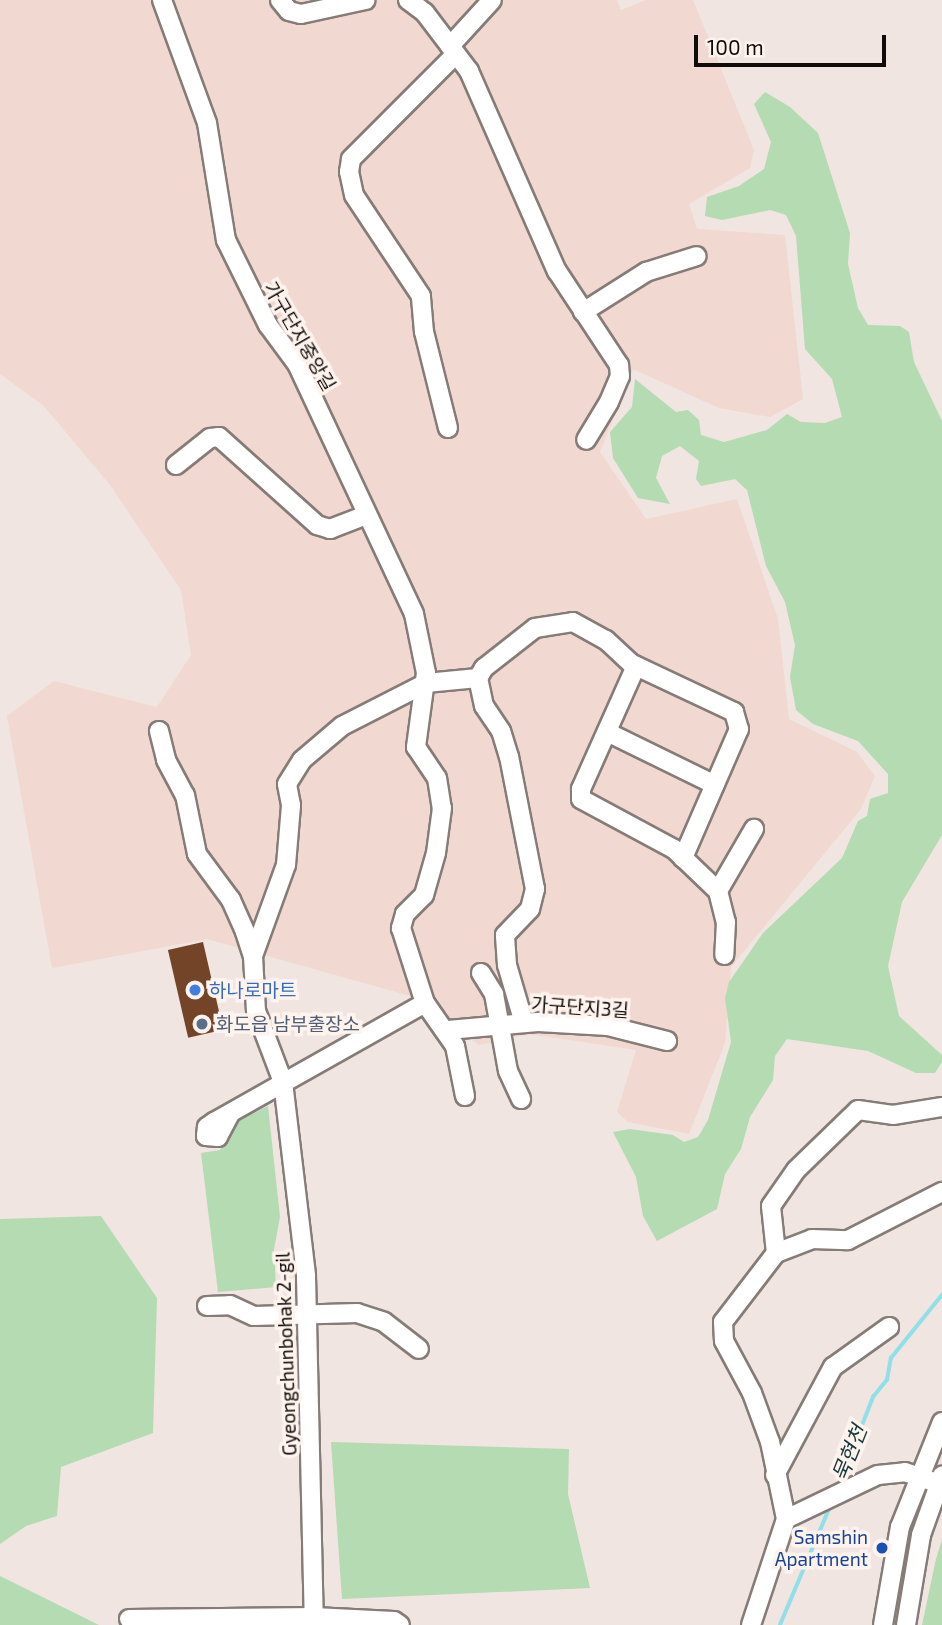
<!DOCTYPE html>
<html>
<head>
<meta charset="utf-8">
<style>
	body { margin:0 }
	#map { position:relative; width:942px; height:1625px; overflow:hidden; background:#f0e5e0; font-family:"Exo 2","Noto Sans KR",sans-serif }
	div>[style] { position:absolute }
	.industrial>* { inset:0; background:#f1d8d1 }
	.green>* { inset:0; background:#b4dbb2 }
	.stream>* { height:3.5px; margin:-1.75px; padding:0 1.75px; transform-origin:1.75px; border-radius:1.75px; background:#91dfe7 }
	.building>* { inset:0; background:#744429; transform-origin:0 0 }
	.roads { filter:drop-shadow(2px 0 #867c77) drop-shadow(-2px 0 #867c77) drop-shadow(0 2px #867c77) drop-shadow(0 -2px #867c77) }
	.minor>* { height:18px; margin:-9px; padding:0 9px; transform-origin:9px; border-radius:9px; background:#fff }
	.dots>* { width:19px; height:19px; translate:-50% -50%; box-sizing:border-box; border:4px solid #fef3ed; border-radius:50% }
	span { translate:-50% -50%; white-space:nowrap; text-align:center; line-height:1.15; -webkit-text-stroke:7px #fef3ed; paint-order:stroke }
	.street-label { font-size:19px; color:#100c0a }
	.shop-label { font-size:19px; color:#366cbe }
	.left { translate:0 -50%; text-align:left }
	.service-label { font-size:19px; color:#4e5e75 }
	.transit-label { font-size:19px; color:#164399 }
	.right { translate:-100% -50%; text-align:right }
	.water-label { font-size:21px; color:#13393d; font-style:italic }
	.scale { position:absolute; left:694px; top:35px; width:192px; height:32px; box-sizing:border-box; border:4px solid #100c0a; border-top:0; padding-left:9px; font-size:21px; line-height:24px; white-space:nowrap; color:#100c0a; -webkit-text-stroke:5px #fef3ed; paint-order:stroke }
</style>
</head>
<body>
<div id="map">
	<div class="industrial">
		<div style="clip-path:polygon(0 0,617px 0,621px 10px,646px 0,693px 0,754px 150px,750px 168px,689px 204px,697px 229px,785px 235px,803px 399px,770px 417px,719px 408px,633px 369px,600px 452px,646px 519px,737px 499px,778px 619px,789px 719px,857px 752px,875px 776px,861px 809px,731px 967px,725px 1043px,689px 1134px,628px 1122px,617px 1112px,636px 1050px,530px 1034px,479px 1045px,414px 997px,207px 939px,52px 968px,7px 716px,54px 681px,157px 707px,191px 655px,181px 590px,110px 485px,43px 405px,0 374px)"></div>
	</div>
	<div class="green">
		<div style="clip-path:polygon(765px 92px,790px 107px,818px 133px,850px 233px,848px 264px,858px 308px,868px 325px,900px 326px,909px 332px,914px 362px,942px 421px,942px 835px,902px 902px,888px 966px,899px 1016px,942px 1055px,942px 1062px,935px 1073px,916px 1073px,868px 1051px,787px 1039px,775px 1056px,773px 1080px,750px 1117px,741px 1149px,725px 1174px,717px 1209px,657px 1241px,643px 1216px,636px 1177px,613px 1132px,630px 1129px,673px 1135px,684px 1142px,698px 1137px,708px 1120px,731px 1042px,725px 998px,729px 982px,763px 933px,842px 858px,858px 821px,867px 816px,870px 799px,888px 793px,888px 774px,858px 741px,813px 724px,796px 710px,790px 677px,795px 645px,785px 602px,766px 566px,747px 490px,735px 479px,701px 486px,696px 479px,699px 461px,680px 446px,662px 456px,656px 478px,670px 504px,638px 498px,613px 458px,610px 432px,632px 407px,635px 379px,676px 412px,688px 410px,699px 420px,701px 435px,724px 442px,767px 430px,787px 414px,801px 422px,825px 423px,842px 417px,832px 379px,805px 349px,796px 236px,786px 215px,770px 210px,722px 220px,705px 216px,707px 197px,739px 186px,764px 169px,771px 142px,754px 104px)"></div>
		<div style="clip-path:polygon(268px 1106px,280px 1217px,274px 1249px,276px 1287px,218px 1292px,201px 1153px,220px 1150px,237px 1121px)"></div>
		<div style="clip-path:polygon(101px 1216px,157px 1298px,153px 1433px,61px 1467px,57px 1516px,26px 1526px,0 1544px,0 1219px)"></div>
		<div style="clip-path:polygon(331px 1442px,569px 1449px,568px 1494px,590px 1588px,342px 1599px)"></div>
		<div style="clip-path:polygon(942px 1539px,942px 1625px,922px 1625px,936px 1559px)"></div>
		<div style="clip-path:polygon(0 1576px,99px 1625px,0 1625px)"></div>
	</div>
	<div class="stream">
		<div style="left:838px;top:1487px;width:97px;rotate:-68.7deg"></div>
		<div style="left:873px;top:1397px;width:22px;rotate:-51deg"></div>
		<div style="left:887px;top:1380px;width:22px;rotate:-80deg"></div>
		<div style="left:891px;top:1358px;width:81px;rotate:-51deg"></div>
		<div style="left:780px;top:1625px;width:131px;rotate:-67.1deg"></div>
	</div>
	<div class="building">
		<div style="left:203px;top:942px;width:90px;height:36px;rotate:77deg"></div>
	</div>
	<div class="roads">
		<div class="minor">
			<div style="left:162px;top:0;width:131px;rotate:69.9deg"></div>
			<div style="left:207px;top:123px;width:119px;rotate:80.8deg"></div>
			<div style="left:226px;top:240px;width:95px;rotate:63.7deg"></div>
			<div style="left:268px;top:325px;width:49px;rotate:53.4deg"></div>
			<div style="left:297px;top:364px;width:276px;rotate:64.9deg"></div>
			<div style="left:414px;top:614px;width:60px;rotate:78.5deg"></div>
			<div style="left:426px;top:673px;width:75px;rotate:97.7deg"></div>
			<div style="left:416px;top:747px;width:37px;rotate:56deg"></div>
			<div style="left:437px;top:778px;width:30px;rotate:81deg"></div>
			<div style="left:442px;top:808px;width:45px;rotate:97.6deg"></div>
			<div style="left:436px;top:853px;width:44px;rotate:105.9deg"></div>
			<div style="left:424px;top:895px;width:27px;rotate:135deg"></div>
			<div style="left:405px;top:914px;width:15px;rotate:106deg"></div>
			<div style="left:401px;top:928px;width:79px;rotate:72.3deg"></div>
			<div style="left:425px;top:1003px;width:52px;rotate:55.1deg"></div>
			<div style="left:455px;top:1046px;width:51px;rotate:78.7deg"></div>
			<div style="left:280px;top:0;width:14px;rotate:51deg"></div>
			<div style="left:289px;top:11px;width:12px;rotate:14deg"></div>
			<div style="left:301px;top:14px;width:66px;rotate:-12.2deg"></div>
			<div style="left:408px;top:0;width:21px;rotate:37deg"></div>
			<div style="left:425px;top:13px;width:73px;rotate:52.8deg"></div>
			<div style="left:469px;top:71px;width:219px;rotate:66.3deg"></div>
			<div style="left:557px;top:271px;width:113px;rotate:56.6deg"></div>
			<div style="left:619px;top:365px;width:11px;rotate:85deg"></div>
			<div style="left:620px;top:376px;width:28px;rotate:113deg"></div>
			<div style="left:609px;top:402px;width:44px;rotate:121.2deg"></div>
			<div style="left:450px;top:46px;width:62px;rotate:-47.6deg"></div>
			<div style="left:583px;top:312px;width:75px;rotate:-32.4deg"></div>
			<div style="left:646px;top:272px;width:53px;rotate:-17.4deg"></div>
			<div style="left:448px;top:428px;width:99px;rotate:-104deg"></div>
			<div style="left:424px;top:332px;width:36px;rotate:-95deg"></div>
			<div style="left:421px;top:296px;width:121px;rotate:-123.6deg"></div>
			<div style="left:354px;top:195px;width:24px;rotate:-102deg"></div>
			<div style="left:349px;top:172px;width:13px;rotate:-81deg"></div>
			<div style="left:351px;top:159px;width:148px;rotate:-45deg"></div>
			<div style="left:176px;top:465px;width:43px;rotate:-38.5deg"></div>
			<div style="left:210px;top:438px;width:9px;rotate:-6deg"></div>
			<div style="left:219px;top:437px;width:132px;rotate:41.9deg"></div>
			<div style="left:317px;top:525px;width:14px;rotate:17deg"></div>
			<div style="left:330px;top:529px;width:40px;rotate:-21deg"></div>
			<div style="left:636px;top:666px;width:135px;rotate:114.1deg"></div>
			<div style="left:581px;top:789px;width:10px;rotate:90deg"></div>
			<div style="left:581px;top:799px;width:106px;rotate:28.3deg"></div>
			<div style="left:674px;top:849px;width:61px;rotate:43.7deg"></div>
			<div style="left:718px;top:891px;width:32px;rotate:76deg"></div>
			<div style="left:726px;top:922px;width:33px;rotate:93deg"></div>
			<div style="left:159px;top:731px;width:30px;rotate:76deg"></div>
			<div style="left:166px;top:760px;width:40px;rotate:62deg"></div>
			<div style="left:185px;top:795px;width:60px;rotate:78.5deg"></div>
			<div style="left:197px;top:854px;width:57px;rotate:53.5deg"></div>
			<div style="left:231px;top:900px;width:35px;rotate:66deg"></div>
			<div style="left:245px;top:932px;width:25px;rotate:72deg"></div>
			<div style="left:253px;top:956px;width:55px;rotate:86.9deg"></div>
			<div style="left:256px;top:1011px;width:76px;rotate:69.2deg"></div>
			<div style="left:283px;top:1082px;width:195px;rotate:83.2deg"></div>
			<div style="left:306px;top:1276px;width:349px;rotate:88.7deg"></div>
			<div style="left:607px;top:732px;width:120px;rotate:26.1deg"></div>
			<div style="left:718px;top:891px;width:72px;rotate:-59.9deg"></div>
			<div style="left:253px;top:956px;width:97px;rotate:-70.1deg"></div>
			<div style="left:286px;top:865px;width:60px;rotate:-85.2deg"></div>
			<div style="left:291px;top:805px;width:21px;rotate:-101deg"></div>
			<div style="left:287px;top:784px;width:28px;rotate:-58deg"></div>
			<div style="left:302px;top:760px;width:52px;rotate:-40.4deg"></div>
			<div style="left:342px;top:726px;width:94px;rotate:-27.1deg"></div>
			<div style="left:426px;top:683px;width:52px;rotate:-5.5deg"></div>
			<div style="left:481px;top:973px;width:25px;rotate:58deg"></div>
			<div style="left:494px;top:994px;width:78px;rotate:79.7deg"></div>
			<div style="left:508px;top:1071px;width:31px;rotate:65deg"></div>
			<div style="left:524px;top:1023px;width:60px;rotate:-106.3deg"></div>
			<div style="left:507px;top:965px;width:30px;rotate:-94deg"></div>
			<div style="left:505px;top:935px;width:36px;rotate:-46deg"></div>
			<div style="left:530px;top:909px;width:21px;rotate:-76deg"></div>
			<div style="left:535px;top:889px;width:135px;rotate:-101.1deg"></div>
			<div style="left:509px;top:757px;width:27px;rotate:-107deg"></div>
			<div style="left:501px;top:731px;width:30px;rotate:-124deg"></div>
			<div style="left:484px;top:706px;width:29px;rotate:-102deg"></div>
			<div style="left:478px;top:678px;width:12px;rotate:-59deg"></div>
			<div style="left:484px;top:668px;width:65px;rotate:-38.1deg"></div>
			<div style="left:535px;top:628px;width:38px;rotate:-9deg"></div>
			<div style="left:573px;top:622px;width:38px;rotate:29deg"></div>
			<div style="left:606px;top:640px;width:35px;rotate:43deg"></div>
			<div style="left:632px;top:664px;width:113px;rotate:25.2deg"></div>
			<div style="left:734px;top:712px;width:18px;rotate:74deg"></div>
			<div style="left:739px;top:729px;width:141px;rotate:113.5deg"></div>
			<div style="left:448px;top:1030px;width:90px;rotate:-5.1deg"></div>
			<div style="left:538px;top:1022px;width:70px;rotate:3.3deg"></div>
			<div style="left:608px;top:1026px;width:61px;rotate:14.3deg"></div>
			<div style="left:230px;top:1114px;width:26px;rotate:118deg"></div>
			<div style="left:218px;top:1137px;width:12px;rotate:-175deg"></div>
			<div style="left:206px;top:1136px;width:9px;rotate:-84deg"></div>
			<div style="left:207px;top:1127px;width:9px;rotate:-36deg"></div>
			<div style="left:214px;top:1122px;width:242px;rotate:-29.4deg"></div>
			<div style="left:776px;top:1253px;width:47px;rotate:-96.1deg"></div>
			<div style="left:771px;top:1206px;width:44px;rotate:-55.2deg"></div>
			<div style="left:796px;top:1170px;width:86px;rotate:-44.1deg"></div>
			<div style="left:858px;top:1110px;width:35px;rotate:8deg"></div>
			<div style="left:893px;top:1115px;width:50px;rotate:-9.3deg"></div>
			<div style="left:207px;top:1306px;width:23px;rotate:-2deg"></div>
			<div style="left:230px;top:1305px;width:26px;rotate:25deg"></div>
			<div style="left:254px;top:1316px;width:103px;rotate:-1.7deg"></div>
			<div style="left:357px;top:1313px;width:28px;rotate:18deg"></div>
			<div style="left:384px;top:1322px;width:44px;rotate:37.6deg"></div>
			<div style="left:775px;top:1475px;width:123px;rotate:-61.8deg"></div>
			<div style="left:833px;top:1367px;width:69px;rotate:-35.5deg"></div>
			<div style="left:786px;top:1519px;width:102px;rotate:-25.6deg"></div>
			<div style="left:878px;top:1475px;width:27px;rotate:-6deg"></div>
			<div style="left:905px;top:1472px;width:36px;rotate:19deg"></div>
			<div style="left:939px;top:1484px;width:6px;rotate:-59deg"></div>
			<div style="left:129px;top:1619px;width:185px;rotate:-0.6deg"></div>
			<div style="left:314px;top:1617px;width:80px;rotate:2.9deg"></div>
			<div style="left:394px;top:1621px;width:7px;rotate:34deg"></div>
			<div style="left:751px;top:1625px;width:112px;rotate:-71.7deg"></div>
			<div style="left:786px;top:1519px;width:79px;rotate:-101.7deg"></div>
			<div style="left:770px;top:1442px;width:52px;rotate:-110.2deg"></div>
			<div style="left:752px;top:1393px;width:59px;rotate:-118.3deg"></div>
			<div style="left:724px;top:1341px;width:19px;rotate:-93deg"></div>
			<div style="left:723px;top:1322px;width:87px;rotate:-52.5deg"></div>
			<div style="left:776px;top:1253px;width:39px;rotate:-21deg"></div>
			<div style="left:812px;top:1239px;width:36px;rotate:2deg"></div>
			<div style="left:848px;top:1240px;width:106px;rotate:-27.1deg"></div>
			<div style="left:883px;top:1625px;width:99px;rotate:-80.2deg"></div>
			<div style="left:900px;top:1527px;width:113px;rotate:-68.2deg"></div>
			<div style="left:906px;top:1625px;width:91px;rotate:-80.5deg"></div>
			<div style="left:921px;top:1535px;width:63px;rotate:-70.4deg"></div>
		</div>
	</div>
	<div class="dots">
		<div style="left:195px;top:990px;background:#3f7fe0"></div>
		<div style="left:202px;top:1024px;background:#5c6f8a"></div>
		<div style="left:882px;top:1548px;background:#1a4fb4"></div>
	</div>
	<div class="street-label">
		<span style="left:300px;top:336px;rotate:60deg">가구단지중앙길</span>
		<span style="left:580px;top:1007px;rotate:4deg">가구단지3길</span>
		<span style="left:286px;top:1354px;rotate:-92deg">Gyeongchunbohak 2-gil</span>
	</div>
	<div class="shop-label">
		<span class="left" style="left:209px;top:990px">하나로마트</span>
	</div>
	<div class="service-label">
		<span class="left" style="left:216px;top:1024px">화도읍 남부출장소</span>
	</div>
	<div class="transit-label">
		<span class="right" style="left:868px;top:1548px">Samshin<br>Apartment</span>
	</div>
	<div class="water-label">
		<span style="left:849px;top:1453px;rotate:-68deg">묵현천</span>
	</div>
	<div class="scale">100 m</div>
</div>
</body>
</html>
